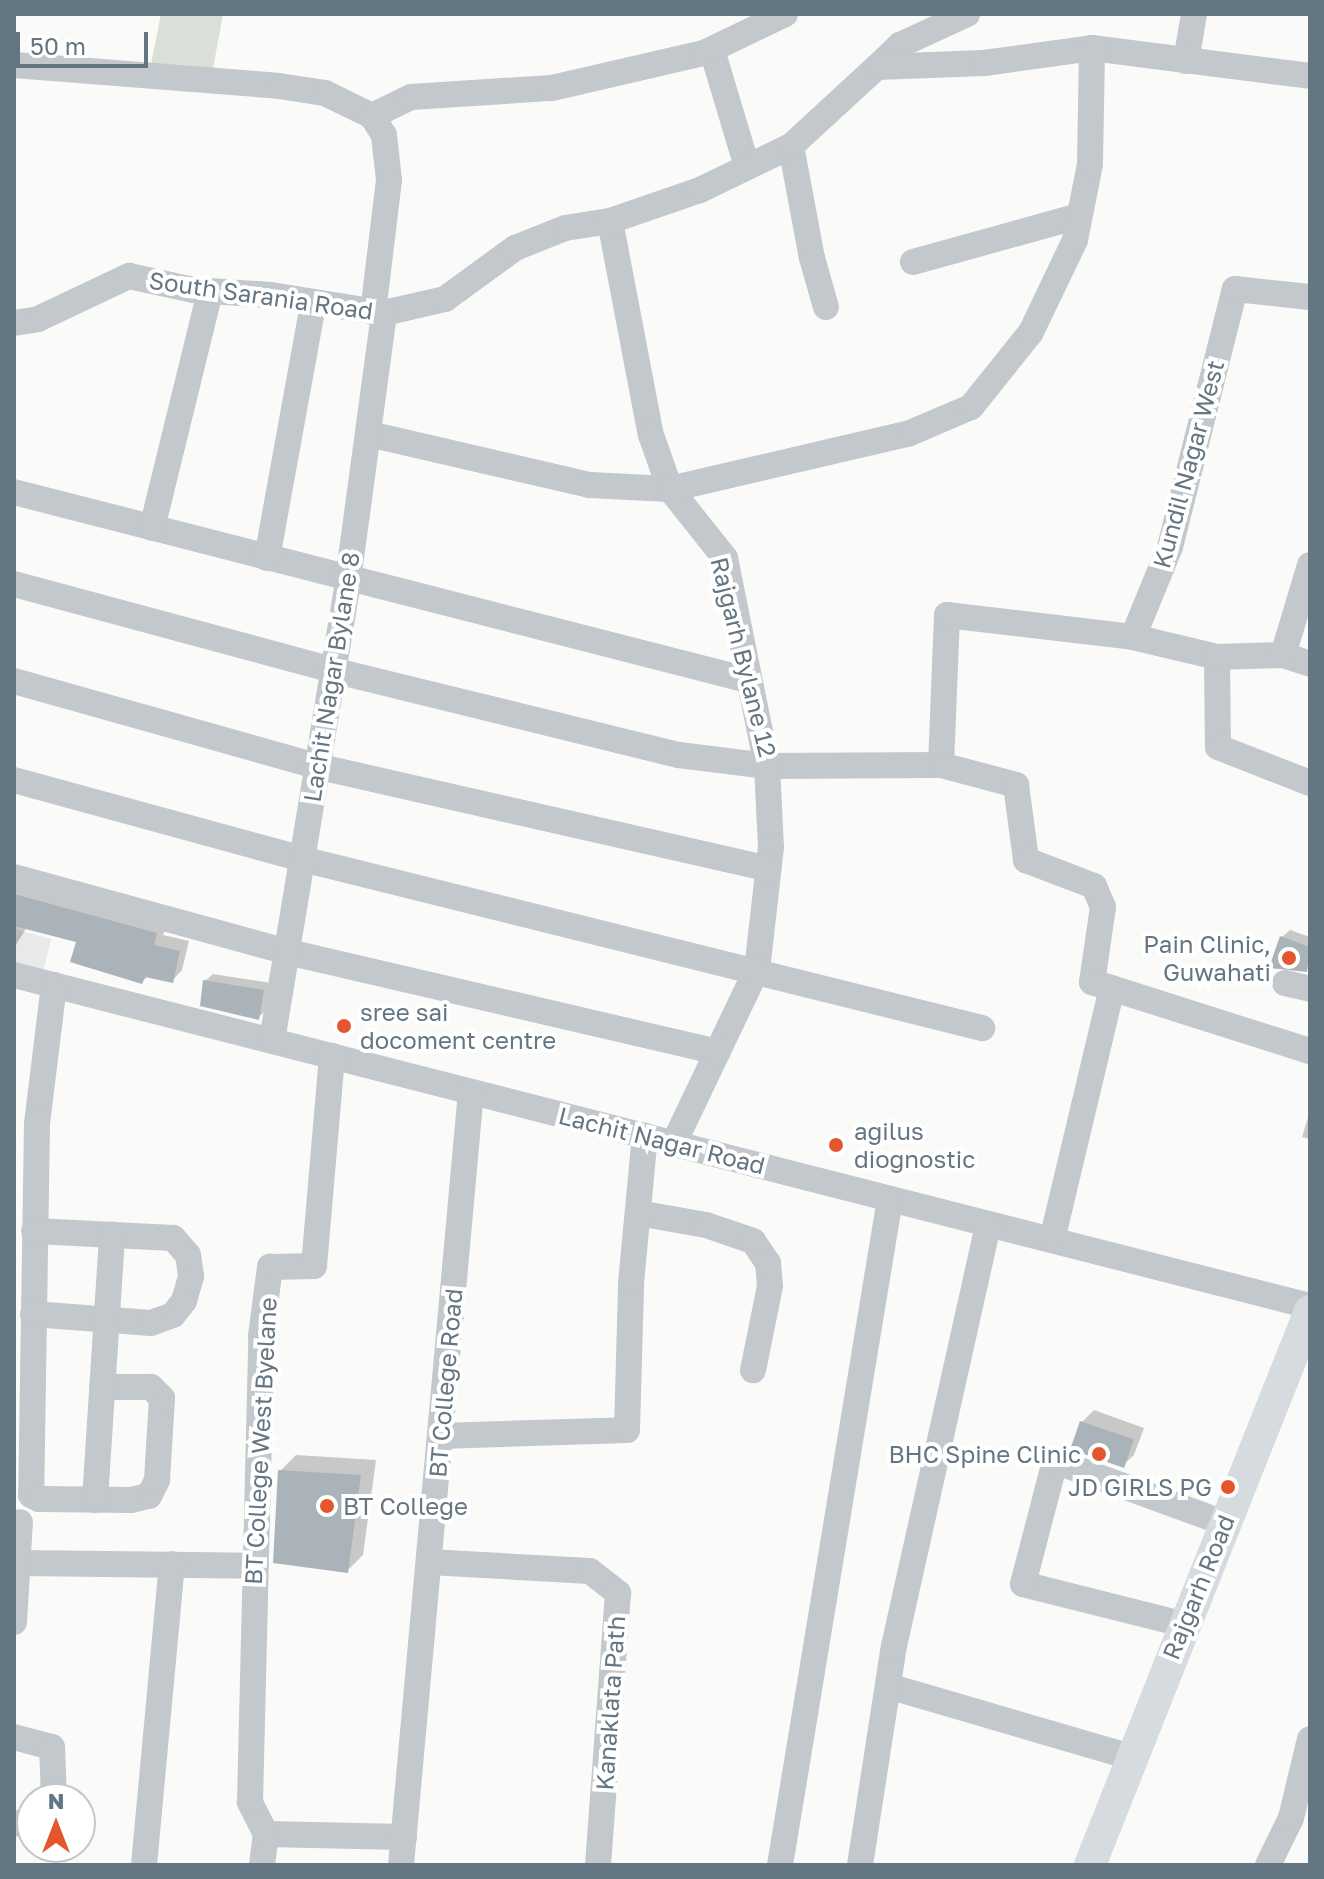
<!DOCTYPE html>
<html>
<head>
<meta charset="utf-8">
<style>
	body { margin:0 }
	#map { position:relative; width:1324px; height:1879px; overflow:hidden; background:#fafaf8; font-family:"Golos Text",sans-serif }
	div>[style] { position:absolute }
	.built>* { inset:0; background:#e8e9e9 }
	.green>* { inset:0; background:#dadfd7 }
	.shadow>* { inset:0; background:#0003 }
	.building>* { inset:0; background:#aab3b9; transform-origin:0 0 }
	.minor>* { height:26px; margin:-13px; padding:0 13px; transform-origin:13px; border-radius:13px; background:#c3c8cc }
	.major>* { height:32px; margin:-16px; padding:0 16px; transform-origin:16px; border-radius:16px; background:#d6dbdf }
	.dots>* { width:22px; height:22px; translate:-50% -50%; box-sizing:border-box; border:4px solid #fff; border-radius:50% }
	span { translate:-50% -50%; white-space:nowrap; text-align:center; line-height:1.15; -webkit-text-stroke:8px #fff; paint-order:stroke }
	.street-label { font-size:24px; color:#657683 }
	.poi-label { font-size:24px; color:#657683 }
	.right { translate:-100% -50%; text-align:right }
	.left { translate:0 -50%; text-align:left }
	.frame { position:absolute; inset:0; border:16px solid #657683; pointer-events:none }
	.north { position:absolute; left:16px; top:1783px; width:80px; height:80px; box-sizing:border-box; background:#fff; border:2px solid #c1c8cd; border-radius:50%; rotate:0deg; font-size:22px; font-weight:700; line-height:32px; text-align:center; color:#657683 }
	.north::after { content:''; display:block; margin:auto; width:28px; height:36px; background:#e4572e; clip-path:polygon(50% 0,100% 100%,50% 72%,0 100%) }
	.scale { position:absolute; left:16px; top:32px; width:132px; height:36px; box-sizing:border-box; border:4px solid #657683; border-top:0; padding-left:10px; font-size:24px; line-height:28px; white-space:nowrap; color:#657683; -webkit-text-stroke:6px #fff; paint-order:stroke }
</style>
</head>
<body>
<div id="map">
	<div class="built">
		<div style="clip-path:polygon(14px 929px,51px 939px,43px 972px,14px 965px)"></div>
	</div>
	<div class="green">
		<div style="clip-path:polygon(161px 14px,223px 14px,212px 74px,151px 64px)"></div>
	</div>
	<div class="shadow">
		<div style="clip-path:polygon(14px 877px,167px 923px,163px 935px,189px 941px,182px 970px,172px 981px,148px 976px,142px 982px,78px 941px,27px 927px,14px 948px)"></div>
		<div style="clip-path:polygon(1290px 930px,1310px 937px,1307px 970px,1282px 937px)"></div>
		<div style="clip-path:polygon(213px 974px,271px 983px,266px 1010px,259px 1017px,205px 981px)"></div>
		<div style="clip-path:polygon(1310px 1111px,1310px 1139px,1302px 1137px)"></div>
		<div style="clip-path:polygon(1094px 1410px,1144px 1428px,1134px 1455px,1122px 1466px,1072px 1448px,1082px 1422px)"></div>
		<div style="clip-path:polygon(296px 1455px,376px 1460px,363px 1555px,347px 1571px,280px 1471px)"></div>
	</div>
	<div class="building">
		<div style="clip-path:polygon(14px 894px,157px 933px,154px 945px,180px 951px,173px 983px,145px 977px,142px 984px,70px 962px,76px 942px,14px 926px)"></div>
		<div style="clip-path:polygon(1280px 936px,1310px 947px,1307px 972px,1269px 968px)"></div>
		<div style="clip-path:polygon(203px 980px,264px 990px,259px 1020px,200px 1006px)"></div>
		<div style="left:1080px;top:1421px;width:57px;height:30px;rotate:19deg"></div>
		<div style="clip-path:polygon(278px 1470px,361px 1475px,348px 1573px,273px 1563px)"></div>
	</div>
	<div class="minor">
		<div style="left:712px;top:50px;width:122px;rotate:73.3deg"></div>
		<div style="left:1186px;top:61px;width:48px;rotate:-80.3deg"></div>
		<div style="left:14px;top:65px;width:266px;rotate:4.5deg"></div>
		<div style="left:279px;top:86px;width:47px;rotate:8.7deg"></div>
		<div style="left:325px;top:93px;width:52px;rotate:26.1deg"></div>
		<div style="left:372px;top:116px;width:22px;rotate:58deg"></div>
		<div style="left:384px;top:135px;width:45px;rotate:83.7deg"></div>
		<div style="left:389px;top:180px;width:133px;rotate:96.9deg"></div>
		<div style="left:877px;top:67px;width:32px;rotate:-44deg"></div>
		<div style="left:900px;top:45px;width:74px;rotate:-24.8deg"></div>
		<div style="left:372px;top:116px;width:43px;rotate:-26deg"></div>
		<div style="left:411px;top:97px;width:141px;rotate:-3.7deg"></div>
		<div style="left:552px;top:88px;width:156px;rotate:-13deg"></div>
		<div style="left:704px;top:53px;width:90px;rotate:-25.7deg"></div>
		<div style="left:791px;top:146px;width:114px;rotate:79.4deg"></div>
		<div style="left:812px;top:258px;width:51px;rotate:74.1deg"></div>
		<div style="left:610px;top:221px;width:218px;rotate:79.2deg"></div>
		<div style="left:651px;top:435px;width:57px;rotate:70.6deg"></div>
		<div style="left:670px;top:489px;width:88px;rotate:51.4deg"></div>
		<div style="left:725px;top:558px;width:212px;rotate:78.6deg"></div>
		<div style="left:767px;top:766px;width:174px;rotate:-0.3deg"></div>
		<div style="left:941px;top:765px;width:150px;rotate:-87.7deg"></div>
		<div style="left:947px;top:615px;width:187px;rotate:6.7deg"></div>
		<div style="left:1133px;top:637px;width:86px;rotate:13.4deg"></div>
		<div style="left:1217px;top:657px;width:90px;rotate:89.4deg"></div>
		<div style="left:1218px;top:747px;width:99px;rotate:21.4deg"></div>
		<div style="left:913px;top:262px;width:172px;rotate:-15.5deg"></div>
		<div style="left:14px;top:323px;width:24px;rotate:-9deg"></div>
		<div style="left:38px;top:319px;width:101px;rotate:-25.3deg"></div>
		<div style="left:129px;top:276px;width:66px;rotate:12.2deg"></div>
		<div style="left:194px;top:290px;width:77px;rotate:3.7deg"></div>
		<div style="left:271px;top:295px;width:114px;rotate:9.1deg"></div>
		<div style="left:384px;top:313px;width:63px;rotate:-12.9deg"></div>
		<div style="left:445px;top:299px;width:87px;rotate:-36.1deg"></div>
		<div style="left:515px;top:248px;width:54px;rotate:-21.8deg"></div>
		<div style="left:565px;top:228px;width:46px;rotate:-8.8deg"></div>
		<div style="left:610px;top:221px;width:95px;rotate:-19deg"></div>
		<div style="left:700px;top:190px;width:101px;rotate:-25.8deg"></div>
		<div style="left:791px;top:146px;width:117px;rotate:-42.6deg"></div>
		<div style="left:877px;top:67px;width:107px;rotate:-2.1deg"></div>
		<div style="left:984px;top:63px;width:109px;rotate:-7.9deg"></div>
		<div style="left:1092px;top:48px;width:220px;rotate:7.3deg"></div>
		<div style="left:369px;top:434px;width:227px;rotate:13deg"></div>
		<div style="left:590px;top:485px;width:80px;rotate:2.9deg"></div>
		<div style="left:670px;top:489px;width:246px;rotate:-13.1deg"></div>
		<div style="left:910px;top:433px;width:66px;rotate:-23.1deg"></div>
		<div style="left:971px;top:407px;width:96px;rotate:-51.3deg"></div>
		<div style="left:1031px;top:332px;width:102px;rotate:-64.4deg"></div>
		<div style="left:1075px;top:240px;width:77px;rotate:-78.8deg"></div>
		<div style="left:1090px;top:164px;width:116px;rotate:-89deg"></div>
		<div style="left:14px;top:492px;width:758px;rotate:14.37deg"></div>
		<div style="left:152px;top:528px;width:243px;rotate:-76.2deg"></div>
		<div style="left:267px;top:558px;width:258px;rotate:-79.7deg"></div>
		<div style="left:14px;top:584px;width:329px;rotate:15.1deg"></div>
		<div style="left:332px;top:670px;width:357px;rotate:13.8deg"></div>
		<div style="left:679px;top:755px;width:89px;rotate:7.1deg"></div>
		<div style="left:767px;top:766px;width:81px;rotate:87.2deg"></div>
		<div style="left:771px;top:847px;width:123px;rotate:96.5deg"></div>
		<div style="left:757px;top:969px;width:193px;rotate:115.5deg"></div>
		<div style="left:1133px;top:637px;width:97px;rotate:-67.7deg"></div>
		<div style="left:1170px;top:547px;width:266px;rotate:-75.9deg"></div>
		<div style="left:1235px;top:289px;width:75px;rotate:6.1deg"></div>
		<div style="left:1283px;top:655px;width:28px;rotate:18deg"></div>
		<div style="left:1217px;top:657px;width:66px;rotate:-1.7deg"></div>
		<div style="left:1283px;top:655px;width:94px;rotate:-73.3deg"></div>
		<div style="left:14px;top:681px;width:314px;rotate:15.7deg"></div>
		<div style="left:316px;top:766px;width:464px;rotate:12.8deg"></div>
		<div style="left:941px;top:765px;width:78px;rotate:14.9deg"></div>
		<div style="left:1016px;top:785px;width:76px;rotate:82.4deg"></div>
		<div style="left:1026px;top:860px;width:73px;rotate:20.9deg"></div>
		<div style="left:1094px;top:886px;width:23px;rotate:67deg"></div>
		<div style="left:1103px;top:907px;width:76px;rotate:98.3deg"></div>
		<div style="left:1092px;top:982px;width:229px;rotate:17.6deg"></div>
		<div style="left:14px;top:780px;width:299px;rotate:15.3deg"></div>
		<div style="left:302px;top:859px;width:701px;rotate:13.96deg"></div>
		<div style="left:14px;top:877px;width:284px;rotate:15.3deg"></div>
		<div style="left:288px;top:952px;width:441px;rotate:13.1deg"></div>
		<div style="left:14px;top:975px;width:1338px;rotate:14.33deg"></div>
		<div style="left:1285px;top:983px;width:26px;rotate:13deg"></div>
		<div style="left:54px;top:985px;width:140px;rotate:97deg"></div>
		<div style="left:37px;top:1124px;width:371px;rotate:90.9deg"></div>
		<div style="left:31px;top:1495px;width:9px;rotate:27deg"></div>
		<div style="left:39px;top:1499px;width:92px;rotate:0.6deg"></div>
		<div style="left:131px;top:1500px;width:18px;rotate:-13deg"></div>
		<div style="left:149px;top:1496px;width:18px;rotate:-63deg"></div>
		<div style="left:157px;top:1480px;width:82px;rotate:-86.5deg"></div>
		<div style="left:162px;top:1398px;width:16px;rotate:-135deg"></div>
		<div style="left:151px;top:1387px;width:49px;rotate:180deg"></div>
		<div style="left:272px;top:1041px;width:467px;rotate:-80.6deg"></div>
		<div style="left:348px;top:580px;width:269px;rotate:-82.3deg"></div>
		<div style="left:638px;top:1213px;width:69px;rotate:10deg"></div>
		<div style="left:706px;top:1225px;width:50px;rotate:18.8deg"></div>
		<div style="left:753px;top:1241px;width:27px;rotate:56deg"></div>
		<div style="left:768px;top:1263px;width:23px;rotate:85deg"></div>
		<div style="left:770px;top:1286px;width:86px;rotate:101.4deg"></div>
		<div style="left:1052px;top:1240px;width:259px;rotate:-76.6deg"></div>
		<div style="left:33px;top:1314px;width:118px;rotate:4.4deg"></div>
		<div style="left:151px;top:1323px;width:23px;rotate:-20deg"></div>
		<div style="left:173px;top:1315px;width:18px;rotate:-52deg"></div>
		<div style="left:184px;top:1301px;width:26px;rotate:-74deg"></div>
		<div style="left:191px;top:1276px;width:21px;rotate:-98deg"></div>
		<div style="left:188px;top:1255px;width:23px;rotate:-131deg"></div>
		<div style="left:173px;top:1238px;width:139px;rotate:-177.1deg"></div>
		<div style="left:440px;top:1436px;width:187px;rotate:-1.8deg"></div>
		<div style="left:627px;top:1430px;width:147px;rotate:-88.4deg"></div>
		<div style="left:631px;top:1283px;width:148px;rotate:-84.6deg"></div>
		<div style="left:95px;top:1500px;width:266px;rotate:-86.3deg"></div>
		<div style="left:429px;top:1562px;width:161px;rotate:3.2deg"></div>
		<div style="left:590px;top:1571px;width:36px;rotate:38deg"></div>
		<div style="left:618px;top:1593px;width:273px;rotate:94.2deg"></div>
		<div style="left:19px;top:1563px;width:235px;rotate:0.7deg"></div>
		<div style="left:14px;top:1622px;width:100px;rotate:-86.6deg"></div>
		<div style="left:1182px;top:1624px;width:164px;rotate:-165.9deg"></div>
		<div style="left:1023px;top:1584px;width:127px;rotate:-75.4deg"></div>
		<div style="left:1055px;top:1461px;width:180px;rotate:20.1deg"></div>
		<div style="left:888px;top:1686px;width:253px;rotate:16.3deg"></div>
		<div style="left:14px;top:1737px;width:39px;rotate:15deg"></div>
		<div style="left:52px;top:1747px;width:52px;rotate:87.8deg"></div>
		<div style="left:14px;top:1823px;width:18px;rotate:6deg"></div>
		<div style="left:266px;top:1834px;width:138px;rotate:1.2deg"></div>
		<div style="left:144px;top:1865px;width:302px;rotate:-84.7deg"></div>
		<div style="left:262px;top:1865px;width:31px;rotate:-83deg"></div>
		<div style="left:266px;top:1834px;width:36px;rotate:-117deg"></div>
		<div style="left:250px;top:1802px;width:466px;rotate:-88.6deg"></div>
		<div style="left:261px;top:1336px;width:70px;rotate:-82.6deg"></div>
		<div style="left:270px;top:1267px;width:44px;rotate:-1.3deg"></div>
		<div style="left:314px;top:1266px;width:211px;rotate:-85.1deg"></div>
		<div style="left:401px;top:1865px;width:776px;rotate:-84.83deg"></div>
		<div style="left:780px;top:1865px;width:675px;rotate:-80.62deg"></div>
		<div style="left:860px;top:1865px;width:222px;rotate:-81.2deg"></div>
		<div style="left:894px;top:1646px;width:432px;rotate:-77.4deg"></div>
		<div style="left:1268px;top:1865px;width:52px;rotate:-63.9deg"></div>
		<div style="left:1291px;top:1818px;width:81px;rotate:-76.5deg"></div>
	</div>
	<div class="major">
		<div style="left:1090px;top:1865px;width:596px;rotate:-68.34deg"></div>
	</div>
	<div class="dots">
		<div style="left:1289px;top:958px;background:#e4572e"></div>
		<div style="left:344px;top:1026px;background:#e4572e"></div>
		<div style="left:836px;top:1145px;background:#e4572e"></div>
		<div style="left:1099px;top:1454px;background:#e4572e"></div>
		<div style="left:1228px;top:1487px;background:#e4572e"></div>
		<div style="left:327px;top:1506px;background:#e4572e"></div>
	</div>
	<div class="street-label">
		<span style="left:261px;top:295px;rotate:8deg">South Sarania Road</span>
		<span style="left:1188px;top:464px;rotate:-75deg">Kundil Nagar West</span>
		<span style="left:744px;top:657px;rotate:76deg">Rajgarh Bylane 12</span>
		<span style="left:331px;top:677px;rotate:-81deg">Lachit Nagar Bylane 8</span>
		<span style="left:662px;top:1140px;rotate:14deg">Lachit Nagar Road</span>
		<span style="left:445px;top:1383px;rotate:-85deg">BT College Road</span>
		<span style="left:260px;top:1441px;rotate:-87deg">BT College West Byelane</span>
		<span style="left:1198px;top:1587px;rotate:-68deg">Rajgarh Road</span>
		<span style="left:610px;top:1703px;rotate:-86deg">Kanaklata Path</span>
	</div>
	<div class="poi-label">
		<span class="right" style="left:1271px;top:958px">Pain Clinic,<br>Guwahati</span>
		<span class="left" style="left:360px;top:1026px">sree sai<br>docoment centre</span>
		<span class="left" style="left:854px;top:1145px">agilus<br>diognostic</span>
		<span class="right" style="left:1081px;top:1454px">BHC Spine Clinic</span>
		<span class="right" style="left:1212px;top:1487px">JD GIRLS PG</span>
		<span class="left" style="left:343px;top:1506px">BT College</span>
	</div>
	<div class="frame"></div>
	<div class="north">N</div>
	<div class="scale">50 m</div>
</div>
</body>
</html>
